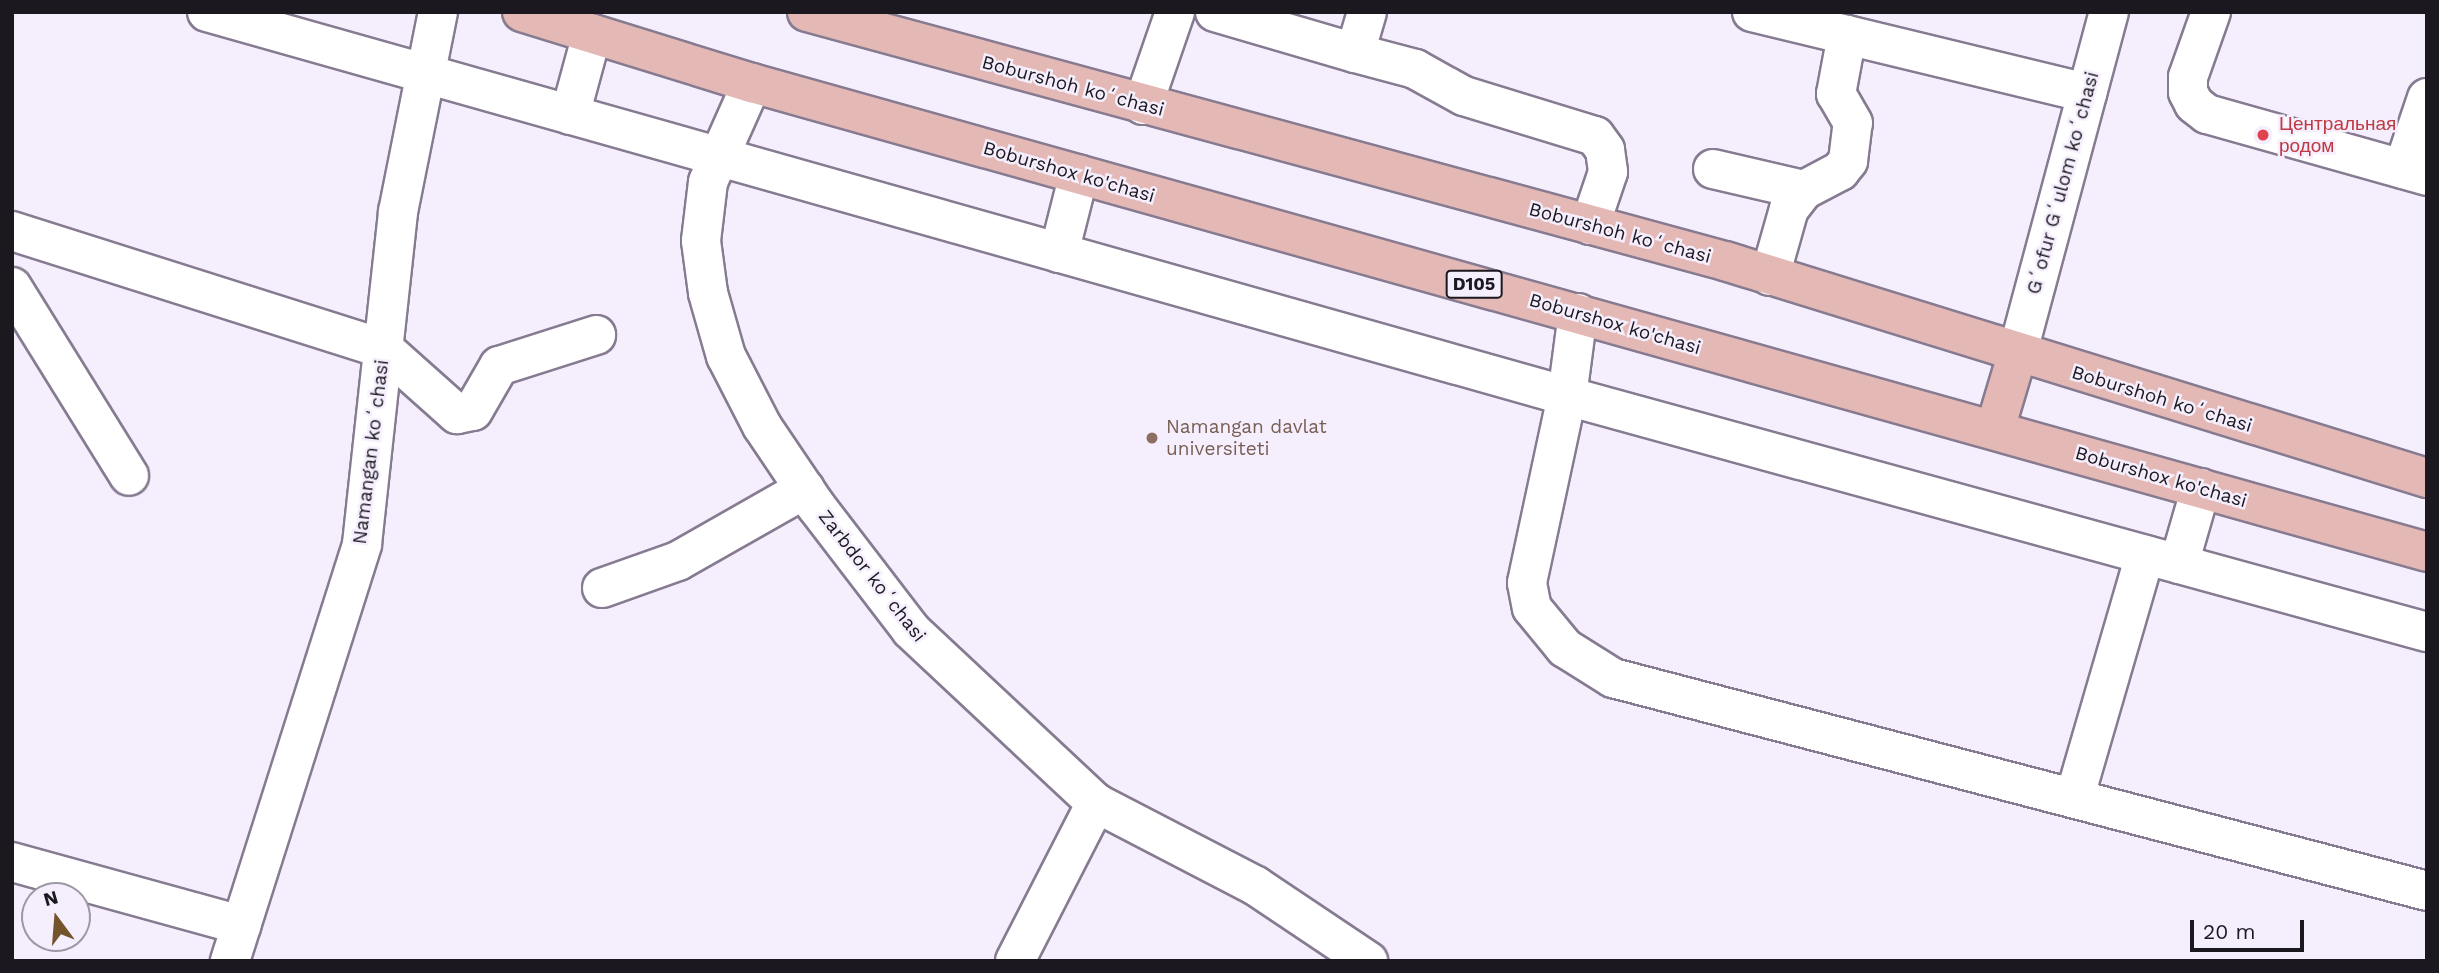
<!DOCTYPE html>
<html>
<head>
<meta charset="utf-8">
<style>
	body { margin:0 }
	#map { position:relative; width:2439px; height:973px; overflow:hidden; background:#f5eefd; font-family:"Work Sans",sans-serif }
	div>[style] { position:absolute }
	.roads { filter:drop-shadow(2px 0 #867b91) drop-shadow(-2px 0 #867b91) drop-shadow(0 2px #867b91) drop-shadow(0 -2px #867b91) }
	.minor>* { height:38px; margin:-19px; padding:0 19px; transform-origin:19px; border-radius:19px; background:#fff }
	.major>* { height:38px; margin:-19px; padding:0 19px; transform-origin:19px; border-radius:19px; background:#e3b8b5 }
	.dots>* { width:19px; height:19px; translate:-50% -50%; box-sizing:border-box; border:4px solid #f5eefd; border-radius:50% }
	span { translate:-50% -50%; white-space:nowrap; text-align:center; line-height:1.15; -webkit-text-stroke:5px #f5eefd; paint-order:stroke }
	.shield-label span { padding:2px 5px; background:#f5eefd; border:2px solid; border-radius:5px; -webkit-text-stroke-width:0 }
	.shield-label { font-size:18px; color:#1c1820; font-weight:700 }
	.street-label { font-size:19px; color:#1c1820 }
	.health-label { font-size:19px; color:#be3a42 }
	.left { translate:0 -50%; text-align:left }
	.education-label { font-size:19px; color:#785e54 }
	.frame { position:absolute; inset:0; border:14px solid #1c1820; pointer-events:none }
	.north { position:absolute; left:21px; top:882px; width:70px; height:70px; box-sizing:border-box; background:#f5eefd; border:2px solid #9e98a5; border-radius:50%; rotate:344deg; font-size:19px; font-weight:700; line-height:28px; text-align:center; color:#1c1820 }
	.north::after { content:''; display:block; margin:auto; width:24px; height:32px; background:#75532b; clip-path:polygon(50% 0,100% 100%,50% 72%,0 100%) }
	.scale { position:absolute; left:2190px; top:920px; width:114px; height:32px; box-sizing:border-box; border:4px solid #1c1820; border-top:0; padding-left:9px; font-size:21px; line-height:24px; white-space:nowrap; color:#1c1820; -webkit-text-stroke:5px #f5eefd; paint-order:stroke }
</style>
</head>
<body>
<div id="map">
	<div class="roads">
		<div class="minor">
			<div style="left:207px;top:12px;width:1413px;rotate:15.77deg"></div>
			<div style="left:1567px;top:396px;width:892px;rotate:15.35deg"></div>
			<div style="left:1215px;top:12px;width:146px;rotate:16.3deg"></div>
			<div style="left:1355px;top:53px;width:43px;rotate:-73.7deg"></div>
			<div style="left:1752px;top:12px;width:345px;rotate:13.6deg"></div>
			<div style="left:2211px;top:12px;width:69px;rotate:109.5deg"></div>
			<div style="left:2188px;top:77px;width:15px;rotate:90deg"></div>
			<div style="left:2188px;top:92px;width:13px;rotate:63deg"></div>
			<div style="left:2194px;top:104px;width:16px;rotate:38deg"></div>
			<div style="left:2207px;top:114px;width:229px;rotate:15.7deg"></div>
			<div style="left:1355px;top:53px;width:62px;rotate:14.9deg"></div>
			<div style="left:1415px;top:69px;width:56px;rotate:28.9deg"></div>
			<div style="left:1464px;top:96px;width:137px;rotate:17deg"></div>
			<div style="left:1595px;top:136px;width:17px;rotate:54deg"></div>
			<div style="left:1605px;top:150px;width:22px;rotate:82deg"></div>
			<div style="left:1608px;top:172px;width:56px;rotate:108.8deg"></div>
			<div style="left:752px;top:83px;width:108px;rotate:114deg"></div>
			<div style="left:708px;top:182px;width:59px;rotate:96.8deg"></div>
			<div style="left:701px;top:241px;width:52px;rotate:82.3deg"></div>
			<div style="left:708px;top:293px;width:66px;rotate:74.1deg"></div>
			<div style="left:726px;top:356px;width:79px;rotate:62.8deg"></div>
			<div style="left:762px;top:426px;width:97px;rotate:56deg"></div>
			<div style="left:816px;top:506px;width:156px;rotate:52.5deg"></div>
			<div style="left:911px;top:630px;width:253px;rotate:43.1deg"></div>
			<div style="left:1096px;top:803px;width:180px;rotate:27.4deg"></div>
			<div style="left:1256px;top:886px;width:135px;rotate:33.8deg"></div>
			<div style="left:1143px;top:105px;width:98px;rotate:-71deg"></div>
			<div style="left:570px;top:115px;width:84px;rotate:-74.8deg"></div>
			<div style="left:1713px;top:169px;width:93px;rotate:13deg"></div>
			<div style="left:2403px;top:169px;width:75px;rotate:-71.3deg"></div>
			<div style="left:12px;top:231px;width:390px;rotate:17.6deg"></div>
			<div style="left:384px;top:349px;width:98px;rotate:41.7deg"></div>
			<div style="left:457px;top:414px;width:16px;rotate:-11deg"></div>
			<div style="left:473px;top:411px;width:52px;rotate:-60deg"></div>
			<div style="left:499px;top:366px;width:102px;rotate:-17.7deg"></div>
			<div style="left:1059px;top:253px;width:81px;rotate:-75.8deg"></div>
			<div style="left:1770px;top:276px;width:70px;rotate:-74.2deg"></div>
			<div style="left:1789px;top:209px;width:24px;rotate:-52deg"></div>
			<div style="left:1804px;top:190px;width:41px;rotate:-27.8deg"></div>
			<div style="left:1840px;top:171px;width:13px;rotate:-51deg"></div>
			<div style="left:1848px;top:161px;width:38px;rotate:-83deg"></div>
			<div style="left:1853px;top:123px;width:34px;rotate:-120deg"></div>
			<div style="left:1836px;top:94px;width:60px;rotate:-79.4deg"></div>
			<div style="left:12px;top:287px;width:222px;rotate:58.2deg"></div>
			<div style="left:1578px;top:313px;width:84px;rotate:97.5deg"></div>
			<div style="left:1567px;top:396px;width:191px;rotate:102.1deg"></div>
			<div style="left:1527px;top:583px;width:25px;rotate:79deg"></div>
			<div style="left:1532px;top:608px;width:52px;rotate:50.5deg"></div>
			<div style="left:1565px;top:648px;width:57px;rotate:32deg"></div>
			<div style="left:1613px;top:678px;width:841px;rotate:14.66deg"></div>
			<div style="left:2017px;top:355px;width:355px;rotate:-75deg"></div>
			<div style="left:2179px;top:564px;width:79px;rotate:-73.9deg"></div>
			<div style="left:602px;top:588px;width:81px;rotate:-19.6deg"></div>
			<div style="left:678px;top:561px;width:146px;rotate:-29.6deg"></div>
			<div style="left:2075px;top:796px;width:251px;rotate:-73.8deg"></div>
			<div style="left:12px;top:862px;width:238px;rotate:15.4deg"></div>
			<div style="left:230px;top:961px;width:437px;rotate:-72.4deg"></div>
			<div style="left:362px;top:544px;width:334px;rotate:-83.8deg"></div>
			<div style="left:398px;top:212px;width:204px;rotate:-78.7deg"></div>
			<div style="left:1015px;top:961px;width:178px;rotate:-62.9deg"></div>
		</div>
		<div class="major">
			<div style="left:522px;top:12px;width:241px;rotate:17.2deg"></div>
			<div style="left:752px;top:83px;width:1739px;rotate:15.64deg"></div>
			<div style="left:807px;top:12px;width:951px;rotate:15.18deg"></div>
			<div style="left:1725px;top:261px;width:735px;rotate:17.18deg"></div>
			<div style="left:1995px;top:429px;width:77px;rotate:-73.4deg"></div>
		</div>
	</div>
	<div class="dots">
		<div style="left:2263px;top:135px;background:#e0444e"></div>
		<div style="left:1152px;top:438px;background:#8d6e63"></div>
	</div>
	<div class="shield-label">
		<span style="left:1474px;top:284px">D105</span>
	</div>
	<div class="street-label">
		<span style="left:1073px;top:86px;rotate:15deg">Boburshoh koʻchasi</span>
		<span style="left:1069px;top:172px;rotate:16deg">Boburshox ko'chasi</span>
		<span style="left:2063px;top:183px;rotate:-75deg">Gʻofur Gʻulom koʻchasi</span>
		<span style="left:1620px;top:233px;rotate:15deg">Boburshoh koʻchasi</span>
		<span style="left:1615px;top:324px;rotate:16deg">Boburshox ko'chasi</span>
		<span style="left:2162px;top:399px;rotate:17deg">Boburshoh koʻchasi</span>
		<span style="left:371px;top:452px;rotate:-83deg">Namangan koʻchasi</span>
		<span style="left:2161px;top:477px;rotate:16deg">Boburshox ko'chasi</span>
		<span style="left:872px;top:576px;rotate:52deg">Zarbdor koʻchasi</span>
	</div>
	<div class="health-label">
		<span class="left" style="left:2279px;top:135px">Центральная<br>родом</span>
	</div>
	<div class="education-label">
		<span class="left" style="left:1166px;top:438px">Namangan davlat<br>universiteti</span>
	</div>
	<div class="frame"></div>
	<div class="north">N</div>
	<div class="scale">20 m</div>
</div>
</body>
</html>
